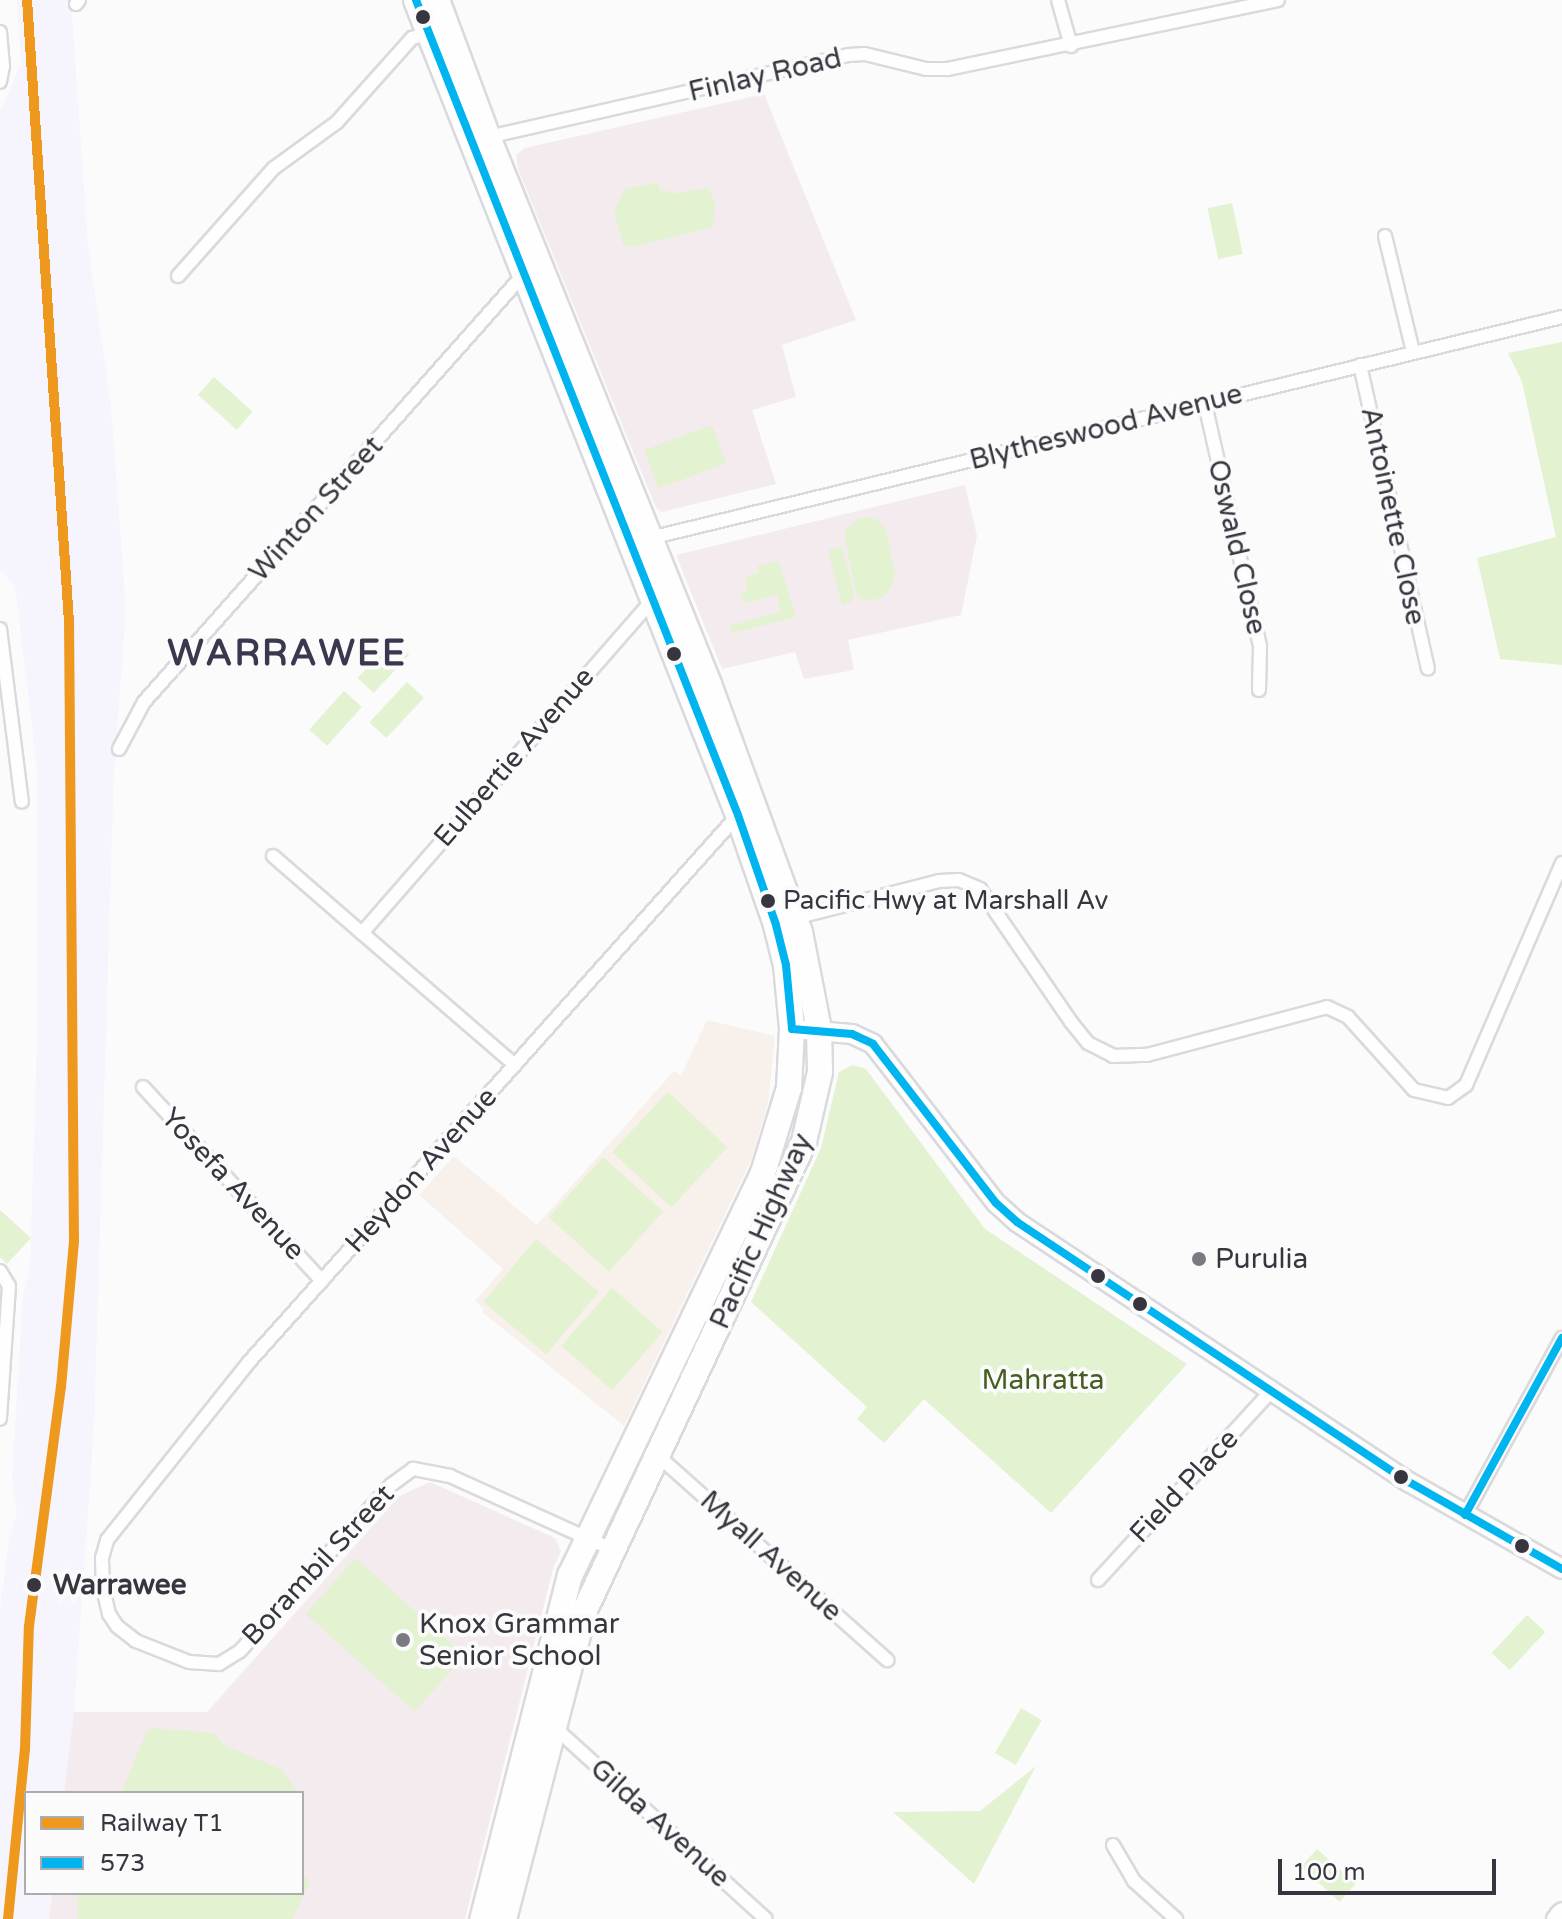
<!DOCTYPE html>
<html>
<head>
<meta charset="utf-8">
<style>
	body { margin:0 }
	#map { position:relative; width:1562px; height:1919px; overflow:hidden; background:#fbfbfb; font-family:"Varela Round",sans-serif }
	div>[style] { position:absolute }
	.commercial>* { inset:0; background:#f8f0ea }
	.built>* { inset:0; background:#f6f4fd }
	.education>* { inset:0; background:#f4ebef }
	.green>* { inset:0; background:#e3f2d1; transform-origin:0 0 }
	.roads { filter:drop-shadow(2px 0 #dad9de) drop-shadow(-2px 0 #dad9de) drop-shadow(0 2px #dad9de) drop-shadow(0 -2px #dad9de) }
	.street>* { height:12px; margin:-6px; padding:0 6px; transform-origin:6px; border-radius:6px; background:#fefefe }
	.secondary>* { height:18px; margin:-9px; padding:0 9px; transform-origin:9px; border-radius:9px; background:#fefefe }
	.highway>* { height:24px; margin:-12px; padding:0 12px; transform-origin:12px; border-radius:12px; background:#fefefe }
	.bus-1>* { height:8px; margin:-4px; padding:0 4px; transform-origin:4px; border-radius:4px; background:#00b5ef }
	.rail-1>* { height:10px; margin:-5px; padding:0 5px; transform-origin:5px; border-radius:5px; background:#ef981e }
	.dots>* { width:22px; height:22px; translate:-50% -50%; box-sizing:border-box; border:4px solid #fbfbfb; border-radius:50% }
	span { translate:-50% -50%; white-space:nowrap; text-align:center; line-height:1.15; -webkit-text-stroke:8px #fbfbfb; paint-order:stroke }
	.bus-label { font-size:26px; color:#373540 }
	.left { translate:0 -50%; text-align:left }
	.street-label { font-size:28px; color:#373540 }
	.poi-label { font-size:28px; color:#373540 }
	.park-label { font-size:28px; color:#475e22 }
	.stop-label { font-size:28px; color:#373540; font-weight:700 }
	.district-label { font-size:36px; color:#3b374e; font-weight:700; letter-spacing:2px }
	.legend { position:absolute; left:24px; top:1791px; width:280px; height:104px; box-sizing:border-box; background:#fbfbfb; border:2px solid #adacb0; margin:0; padding:10px 14px; list-style:none; font-size:24px; color:#373540 }
	.legend li { display:flex; align-items:center; gap:16px; height:40px }
	.legend b { width:40px; border:2px solid #adacb0 }
	.scale { position:absolute; left:1278px; top:1859px; width:218px; height:36px; box-sizing:border-box; border:4px solid #373540; border-top:0; padding-left:10px; font-size:24px; line-height:28px; white-space:nowrap; color:#373540; -webkit-text-stroke:6px #fbfbfb; paint-order:stroke }
</style>
</head>
<body>
<div id="map">
	<div class="commercial">
		<div style="clip-path:polygon(707px 1020px,775px 1036px,768px 1104px,751px 1160px,624px 1426px,482px 1312px,484px 1309px,475px 1301px,503px 1269px,419px 1195px,454px 1156px,537px 1225px,674px 1071px,681px 1076px)"></div>
	</div>
	<div class="built">
		<div style="clip-path:polygon(17px 0,71px 0,88px 246px,111px 406px,126px 610px,114px 770px,94px 1428px,74px 1712px,64px 1793px,26px 1793px,26px 1893px,52px 1893px,49px 1919px,0 1919px,0 1608px,9px 1541px,17px 1514px,12px 1477px,23px 1294px,30px 1269px,37px 1038px,37px 769px,15px 586px,0 570px,0 111px,21px 65px)"></div>
	</div>
	<div class="education">
		<div style="clip-path:polygon(764px 94px,856px 320px,782px 345px,796px 397px,752px 410px,776px 484px,662px 512px,656px 508px,518px 169px,516px 155px,525px 148px)"></div>
		<div style="clip-path:polygon(965px 485px,977px 536px,961px 615px,848px 640px,854px 670px,804px 679px,795px 652px,722px 669px,676px 555px)"></div>
		<div style="clip-path:polygon(430px 1482px,555px 1538px,561px 1551px,553px 1569px,465px 1919px,49px 1919px,52px 1893px,302px 1893px,302px 1793px,64px 1793px,74px 1712px,207px 1712px,399px 1496px)"></div>
	</div>
	<div class="green">
		<div style="clip-path:polygon(658px 182px,660px 191px,668px 190px,670px 194px,708px 188px,715px 202px,713px 227px,633px 247px,623px 245px,614px 211px,625px 189px)"></div>
		<div style="left:1232px;top:203px;width:52px;height:25px;rotate:78deg"></div>
		<div style="clip-path:polygon(1562px 342px,1562px 665px,1500px 659px,1477px 558px,1556px 537px,1522px 382px,1508px 353px)"></div>
		<div style="left:214px;top:377px;width:52px;height:24px;rotate:42deg"></div>
		<div style="left:712px;top:425px;width:41px;height:72px;rotate:70deg"></div>
		<div style="clip-path:polygon(868px 517px,877px 519px,886px 530px,895px 574px,891px 588px,882px 598px,867px 601px,857px 597px,845px 539px,846px 529px,858px 519px)"></div>
		<div style="clip-path:polygon(842px 546px,854px 593px,850px 603px,842px 605px,828px 551px)"></div>
		<div style="clip-path:polygon(779px 561px,796px 617px,732px 633px,730px 626px,781px 611px,777px 595px,744px 603px,741px 592px,748px 590px,745px 576px,758px 573px,757px 566px)"></div>
		<div style="left:393px;top:640px;width:22px;height:52px;rotate:43deg"></div>
		<div style="left:407px;top:682px;width:23px;height:55px;rotate:43deg"></div>
		<div style="left:344px;top:691px;width:24px;height:52px;rotate:42deg"></div>
		<div style="clip-path:polygon(852px 1065px,866px 1069px,985px 1229px,1187px 1364px,1051px 1513px,924px 1399px,884px 1443px,857px 1419px,867px 1407px,751px 1302px,821px 1148px,839px 1072px)"></div>
		<div style="left:668px;top:1092px;width:81px;height:82px;rotate:43deg"></div>
		<div style="left:603px;top:1157px;width:81px;height:81px;rotate:42deg"></div>
		<div style="clip-path:polygon(0 1210px,31px 1238px,7px 1264px,0 1257px)"></div>
		<div style="left:536px;top:1239px;width:82px;height:82px;rotate:40deg"></div>
		<div style="left:612px;top:1288px;width:67px;height:77px;rotate:41deg"></div>
		<div style="left:356px;top:1558px;width:146px;height:75px;rotate:42deg"></div>
		<div style="left:1527px;top:1615px;width:25px;height:52px;rotate:43deg"></div>
		<div style="left:1021px;top:1708px;width:24px;height:52px;rotate:30deg"></div>
		<div style="clip-path:polygon(152px 1728px,214px 1733px,224px 1745px,281px 1769px,299px 1793px,121px 1793px,146px 1733px)"></div>
		<div style="clip-path:polygon(1036px 1766px,974px 1884px,893px 1812px,980px 1811px)"></div>
		<div style="left:1317px;top:1849px;width:52px;height:24px;rotate:42deg"></div>
		<div style="clip-path:polygon(302px 1875px,310px 1881px,293px 1919px,263px 1919px,274px 1893px,302px 1893px)"></div>
		<div style="left:78px;top:1893px;width:194px;height:28px"></div>
	</div>
	<div class="roads">
		<div class="street">
			<div style="left:1058px;top:0;width:48px;rotate:74.2deg"></div>
			<div style="left:76px;top:4px;width:5px;rotate:-53deg"></div>
			<div style="left:0;top:32px;width:34px;rotate:85deg"></div>
			<div style="left:3px;top:66px;width:16px;rotate:101deg"></div>
			<div style="left:488px;top:137px;width:369px;rotate:-12.8deg"></div>
			<div style="left:848px;top:55px;width:17px;rotate:-3deg"></div>
			<div style="left:865px;top:54px;width:63px;rotate:13.8deg"></div>
			<div style="left:926px;top:69px;width:22px"></div>
			<div style="left:948px;top:69px;width:337px;rotate:-11.8deg"></div>
			<div style="left:1385px;top:236px;width:119px;rotate:76.4deg"></div>
			<div style="left:178px;top:276px;width:144px;rotate:-48.4deg"></div>
			<div style="left:274px;top:168px;width:78px;rotate:-36.1deg"></div>
			<div style="left:337px;top:122px;width:113px;rotate:-48.2deg"></div>
			<div style="left:412px;top:38px;width:15px;rotate:-16deg"></div>
			<div style="left:1360px;top:365px;width:311px;rotate:77.4deg"></div>
			<div style="left:1205px;top:404px;width:248px;rotate:77.2deg"></div>
			<div style="left:1260px;top:646px;width:44px;rotate:91.3deg"></div>
			<div style="left:650px;top:538px;width:938px;rotate:-13.62deg"></div>
			<div style="left:0;top:629px;width:174px;rotate:82.8deg"></div>
			<div style="left:119px;top:749px;width:53px;rotate:-62deg"></div>
			<div style="left:144px;top:702px;width:571px;rotate:-48.41deg"></div>
			<div style="left:273px;top:856px;width:118px;rotate:40.9deg"></div>
			<div style="left:795px;top:918px;width:149px;rotate:-14.4deg"></div>
			<div style="left:939px;top:881px;width:20px;rotate:-3deg"></div>
			<div style="left:959px;top:880px;width:23px;rotate:23deg"></div>
			<div style="left:980px;top:889px;width:161px;rotate:55.6deg"></div>
			<div style="left:1071px;top:1022px;width:27px;rotate:51deg"></div>
			<div style="left:1088px;top:1043px;width:28px;rotate:27deg"></div>
			<div style="left:1113px;top:1056px;width:34px;rotate:-2deg"></div>
			<div style="left:1147px;top:1055px;width:186px;rotate:-14.9deg"></div>
			<div style="left:1327px;top:1007px;width:23px;rotate:25deg"></div>
			<div style="left:1348px;top:1017px;width:98px;rotate:47.9deg"></div>
			<div style="left:1414px;top:1090px;width:35px;rotate:13deg"></div>
			<div style="left:1448px;top:1098px;width:22px;rotate:-36deg"></div>
			<div style="left:1466px;top:1085px;width:242px;rotate:-66.6deg"></div>
			<div style="left:515px;top:1065px;width:202px;rotate:-139.2deg"></div>
			<div style="left:362px;top:933px;width:446px;rotate:-48.9deg"></div>
			<div style="left:143px;top:1087px;width:264px;rotate:47.3deg"></div>
			<div style="left:0;top:1271px;width:17px;rotate:59deg"></div>
			<div style="left:9px;top:1286px;width:133px;rotate:93.9deg"></div>
			<div style="left:656px;top:1454px;width:310px;rotate:41.7deg"></div>
			<div style="left:1465px;top:1515px;width:202px;rotate:-61.3deg"></div>
			<div style="left:611px;top:1549px;width:177px;rotate:-155.6deg"></div>
			<div style="left:450px;top:1476px;width:38px;rotate:-169deg"></div>
			<div style="left:413px;top:1469px;width:27px;rotate:144deg"></div>
			<div style="left:391px;top:1485px;width:224px;rotate:132.3deg"></div>
			<div style="left:240px;top:1651px;width:25px;rotate:148deg"></div>
			<div style="left:219px;top:1664px;width:30px;rotate:-176deg"></div>
			<div style="left:189px;top:1662px;width:57px;rotate:-158.4deg"></div>
			<div style="left:136px;top:1641px;width:24px;rotate:-142deg"></div>
			<div style="left:117px;top:1626px;width:14px;rotate:-124deg"></div>
			<div style="left:109px;top:1614px;width:27px;rotate:-103deg"></div>
			<div style="left:103px;top:1588px;width:30px;rotate:-92deg"></div>
			<div style="left:102px;top:1558px;width:19px;rotate:-74deg"></div>
			<div style="left:107px;top:1540px;width:228px;rotate:-51.4deg"></div>
			<div style="left:249px;top:1362px;width:734px;rotate:-48.2deg"></div>
			<div style="left:1098px;top:1580px;width:256px;rotate:-47.5deg"></div>
			<div style="left:553px;top:1726px;width:287px;rotate:42.2deg"></div>
			<div style="left:1113px;top:1845px;width:42px;rotate:59.7deg"></div>
			<div style="left:1134px;top:1881px;width:57px;rotate:42.1deg"></div>
		</div>
		<div class="secondary">
			<div style="left:792px;top:1029px;width:60px;rotate:4.8deg"></div>
			<div style="left:852px;top:1034px;width:23px;rotate:25deg"></div>
			<div style="left:873px;top:1044px;width:201px;rotate:52.3deg"></div>
			<div style="left:996px;top:1203px;width:28px;rotate:42deg"></div>
			<div style="left:1017px;top:1222px;width:470px;rotate:33.6deg"></div>
			<div style="left:1409px;top:1482px;width:176px;rotate:29.6deg"></div>
			<div style="left:1556px;top:1919px;width:9px;rotate:-49deg"></div>
		</div>
		<div class="highway">
			<div style="left:416px;top:0;width:876px;rotate:68.44deg"></div>
			<div style="left:738px;top:815px;width:116px;rotate:70.9deg"></div>
			<div style="left:776px;top:925px;width:41px;rotate:76deg"></div>
			<div style="left:786px;top:965px;width:64px;rotate:84.6deg"></div>
			<div style="left:792px;top:1029px;width:59px;rotate:92.9deg"></div>
			<div style="left:789px;top:1088px;width:89px;rotate:107deg"></div>
			<div style="left:763px;top:1173px;width:446px;rotate:115.6deg"></div>
			<div style="left:570px;top:1575px;width:355px;rotate:104.3deg"></div>
			<div style="left:437px;top:0;width:146px;rotate:69.6deg"></div>
			<div style="left:488px;top:137px;width:590px;rotate:68deg"></div>
			<div style="left:709px;top:684px;width:264px;rotate:69.9deg"></div>
			<div style="left:800px;top:932px;width:100px;rotate:79deg"></div>
			<div style="left:819px;top:1030px;width:42px;rotate:88.6deg"></div>
			<div style="left:820px;top:1072px;width:72px;rotate:102.9deg"></div>
			<div style="left:804px;top:1142px;width:519px;rotate:115.08deg"></div>
			<div style="left:584px;top:1612px;width:317px;rotate:104.6deg"></div>
		</div>
	</div>
	<div class="bus-1">
		<div style="left:416px;top:0;width:876px;rotate:68.44deg"></div>
		<div style="left:738px;top:815px;width:116px;rotate:70.9deg"></div>
		<div style="left:776px;top:925px;width:41px;rotate:76deg"></div>
		<div style="left:786px;top:965px;width:64px;rotate:84.6deg"></div>
		<div style="left:792px;top:1029px;width:60px;rotate:4.8deg"></div>
		<div style="left:852px;top:1034px;width:23px;rotate:25deg"></div>
		<div style="left:873px;top:1044px;width:201px;rotate:52.3deg"></div>
		<div style="left:996px;top:1203px;width:28px;rotate:42deg"></div>
		<div style="left:1017px;top:1222px;width:470px;rotate:33.6deg"></div>
		<div style="left:1409px;top:1482px;width:176px;rotate:29.6deg"></div>
		<div style="left:1465px;top:1515px;width:202px;rotate:-61.3deg"></div>
	</div>
	<div class="rail-1">
		<div style="left:8px;top:1919px;width:170px;rotate:-84.3deg"></div>
		<div style="left:25px;top:1750px;width:124px;rotate:-88.2deg"></div>
		<div style="left:29px;top:1626px;width:241px;rotate:-82.4deg"></div>
		<div style="left:61px;top:1387px;width:147px;rotate:-84.9deg"></div>
		<div style="left:74px;top:1241px;width:619px;rotate:-90.46deg"></div>
		<div style="left:69px;top:622px;width:623px;rotate:-93.86deg"></div>
	</div>
	<div class="dots">
		<div style="left:423px;top:17px;background:#373540"></div>
		<div style="left:674px;top:654px;background:#373540"></div>
		<div style="left:768px;top:901px;background:#373540"></div>
		<div style="left:1199px;top:1259px;background:#7c7a81"></div>
		<div style="left:1098px;top:1276px;background:#373540"></div>
		<div style="left:1140px;top:1304px;background:#373540"></div>
		<div style="left:1401px;top:1477px;background:#373540"></div>
		<div style="left:1522px;top:1546px;background:#373540"></div>
		<div style="left:34px;top:1585px;background:#373540"></div>
		<div style="left:403px;top:1640px;background:#7c7a81"></div>
	</div>
	<div class="bus-label">
		<span class="left" style="left:783px;top:901px">Pacific Hwy at Marshall Av</span>
	</div>
	<div class="street-label">
		<span style="left:765px;top:75px;rotate:-13deg">Finlay Road</span>
		<span style="left:1106px;top:427px;rotate:-14deg">Blytheswood Avenue</span>
		<span style="left:316px;top:509px;rotate:-48deg">Winton Street</span>
		<span style="left:1393px;top:516px;rotate:78deg">Antoinette Close</span>
		<span style="left:1237px;top:547px;rotate:77deg">Oswald Close</span>
		<span style="left:514px;top:757px;rotate:-49deg">Eulbertie Avenue</span>
		<span style="left:421px;top:1170px;rotate:-48deg">Heydon Avenue</span>
		<span style="left:233px;top:1184px;rotate:47deg">Yosefa Avenue</span>
		<span style="left:761px;top:1231px;rotate:-66deg">Pacific Highway</span>
		<span style="left:1184px;top:1486px;rotate:-47deg">Field Place</span>
		<span style="left:771px;top:1556px;rotate:42deg">Myall Avenue</span>
		<span style="left:318px;top:1565px;rotate:-47deg">Borambil Street</span>
		<span style="left:660px;top:1823px;rotate:42deg">Gilda Avenue</span>
	</div>
	<div class="poi-label">
		<span class="left" style="left:1215px;top:1259px">Purulia</span>
		<span class="left" style="left:419px;top:1640px">Knox Grammar<br>Senior School</span>
	</div>
	<div class="park-label">
		<span style="left:1043px;top:1380px">Mahratta</span>
	</div>
	<div class="stop-label">
		<span class="left" style="left:53px;top:1585px">Warrawee</span>
	</div>
	<div class="district-label">
		<span style="left:287px;top:654px">WARRAWEE</span>
	</div>
	<ul class="legend">
	<li><b style="height:10px;background:#ef981e"></b>Railway T1</li>
	<li><b style="height:10px;background:#00b5ef"></b>573</li>
	</ul>
	<div class="scale">100 m</div>
</div>
</body>
</html>
